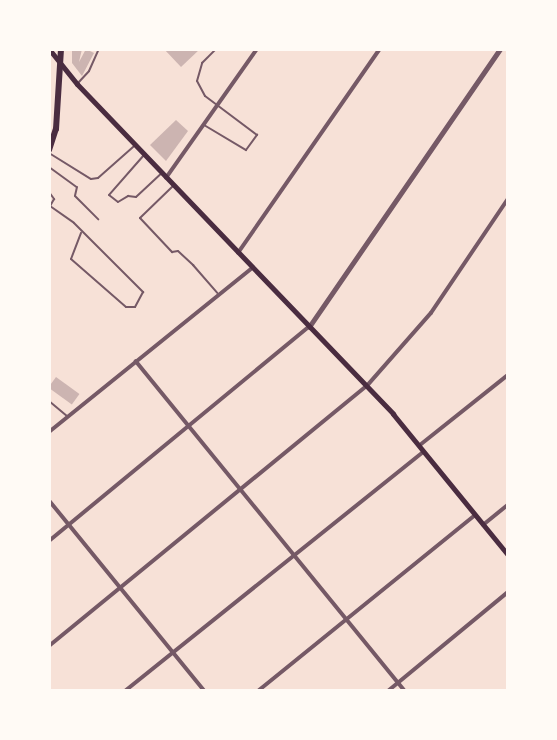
<!DOCTYPE html>
<html>
<head>
<meta charset="utf-8">
<style>
	body { margin:0 }
	#map { position:relative; width:557px; height:740px; overflow:hidden; background:#f7e1d7; font-family:Jost,sans-serif }
	div>[style] { position:absolute }
	.building>* { inset:0; background:#ccb4b1; transform-origin:0 0 }
	.service>* { height:2px; margin:-1px; padding:0 1px; transform-origin:1px; border-radius:1px; background:#755966 }
	.minor>* { height:3.5px; margin:-1.75px; padding:0 1.75px; transform-origin:1.75px; border-radius:1.75px; background:#755966 }
	.tertiary>* { height:4.5px; margin:-2.25px; padding:0 2.25px; transform-origin:2.25px; border-radius:2.25px; background:#755966 }
	.secondary>* { height:5px; margin:-2.5px; padding:0 2.5px; transform-origin:2.5px; border-radius:2.5px; background:#4a2c40 }
	.primary>* { height:6px; margin:-3px; padding:0 3px; transform-origin:3px; border-radius:3px; background:#4a2c40 }
	span { translate:-50% -50%; white-space:nowrap; text-align:center; line-height:1.15; -webkit-text-stroke:6px #fffaf5; paint-order:stroke }
	.frame { position:absolute; inset:0; border:51px solid #fffaf5; pointer-events:none }
</style>
</head>
<body>
<div id="map">
	<div class="building">
		<div style="clip-path:polygon(72px 49px,82px 49px,79px 62px,86px 49px,94px 53px,82px 76px,72px 63px)"></div>
		<div style="clip-path:polygon(164px 49px,200px 49px,181px 67px)"></div>
		<div style="clip-path:polygon(176px 120px,188px 131px,166px 161px,150px 145px)"></div>
		<div style="left:56px;top:377px;width:29px;height:13px;rotate:36deg"></div>
	</div>
	<div class="service">
		<div style="left:78px;top:83px;width:16px;rotate:-47deg"></div>
		<div style="left:89px;top:71px;width:24px;rotate:-66deg"></div>
		<div style="left:204px;top:125px;width:49px;rotate:30.8deg"></div>
		<div style="left:246px;top:150px;width:19px;rotate:-54deg"></div>
		<div style="left:257px;top:135px;width:65px;rotate:-143.1deg"></div>
		<div style="left:205px;top:96px;width:17px;rotate:-118deg"></div>
		<div style="left:197px;top:81px;width:19px;rotate:-74deg"></div>
		<div style="left:202px;top:63px;width:20px;rotate:-45deg"></div>
		<div style="left:49px;top:153px;width:49px;rotate:31.8deg"></div>
		<div style="left:91px;top:179px;width:7px;rotate:-8deg"></div>
		<div style="left:98px;top:178px;width:48px;rotate:-41.6deg"></div>
		<div style="left:144px;top:155px;width:53px;rotate:131.2deg"></div>
		<div style="left:109px;top:195px;width:11px;rotate:38deg"></div>
		<div style="left:118px;top:202px;width:12px;rotate:-31deg"></div>
		<div style="left:128px;top:196px;width:8px;rotate:7deg"></div>
		<div style="left:136px;top:197px;width:33px;rotate:-43deg"></div>
		<div style="left:49px;top:167px;width:34px;rotate:36deg"></div>
		<div style="left:77px;top:187px;width:9px;rotate:103deg"></div>
		<div style="left:75px;top:196px;width:33px;rotate:45deg"></div>
		<div style="left:173px;top:186px;width:46px;rotate:135.9deg"></div>
		<div style="left:140px;top:218px;width:47px;rotate:46.7deg"></div>
		<div style="left:172px;top:252px;width:6px;rotate:-9deg"></div>
		<div style="left:178px;top:251px;width:21px;rotate:43deg"></div>
		<div style="left:193px;top:265px;width:37px;rotate:49deg"></div>
		<div style="left:49px;top:192px;width:9px;rotate:54deg"></div>
		<div style="left:54px;top:199px;width:10px;rotate:119deg"></div>
		<div style="left:50px;top:206px;width:29px;rotate:35deg"></div>
		<div style="left:74px;top:223px;width:98px;rotate:45deg"></div>
		<div style="left:143px;top:292px;width:17px;rotate:118deg"></div>
		<div style="left:135px;top:307px;width:9px;rotate:180deg"></div>
		<div style="left:126px;top:307px;width:73px;rotate:-138.9deg"></div>
		<div style="left:71px;top:259px;width:28px;rotate:-69deg"></div>
		<div style="left:49px;top:401px;width:23px;rotate:40deg"></div>
	</div>
	<div class="minor">
		<div style="left:166px;top:178px;width:158px;rotate:-54.8deg"></div>
		<div style="left:238px;top:253px;width:249px;rotate:-55.2deg"></div>
		<div style="left:136px;top:361px;width:426px;rotate:50.8deg"></div>
		<div style="left:49px;top:432px;width:261px;rotate:-38.9deg"></div>
		<div style="left:420px;top:445px;width:112px;rotate:-38.5deg"></div>
		<div style="left:49px;top:500px;width:247px;rotate:50.8deg"></div>
		<div style="left:483px;top:525px;width:32px;rotate:-39deg"></div>
		<div style="left:49px;top:541px;width:337px;rotate:-39.5deg"></div>
		<div style="left:49px;top:646px;width:409px;rotate:-39.3deg"></div>
		<div style="left:366px;top:387px;width:98px;rotate:-48.7deg"></div>
		<div style="left:431px;top:313px;width:138px;rotate:-56deg"></div>
		<div style="left:125px;top:691px;width:382px;rotate:-38.7deg"></div>
		<div style="left:258px;top:691px;width:279px;rotate:-39deg"></div>
		<div style="left:388px;top:691px;width:156px;rotate:-39.5deg"></div>
	</div>
	<div class="tertiary">
		<div style="left:309px;top:327px;width:337px;rotate:-55.5deg"></div>
	</div>
	<div class="secondary">
		<div style="left:49px;top:49px;width:45px;rotate:51.3deg"></div>
		<div style="left:77px;top:84px;width:457px;rotate:46.2deg"></div>
		<div style="left:393px;top:414px;width:182px;rotate:50.8deg"></div>
	</div>
	<div class="primary">
		<div style="left:49px;top:150px;width:22px;rotate:-72deg"></div>
		<div style="left:56px;top:129px;width:80px;rotate:-86.4deg"></div>
	</div>
	<div class="frame"></div>
</div>
</body>
</html>
